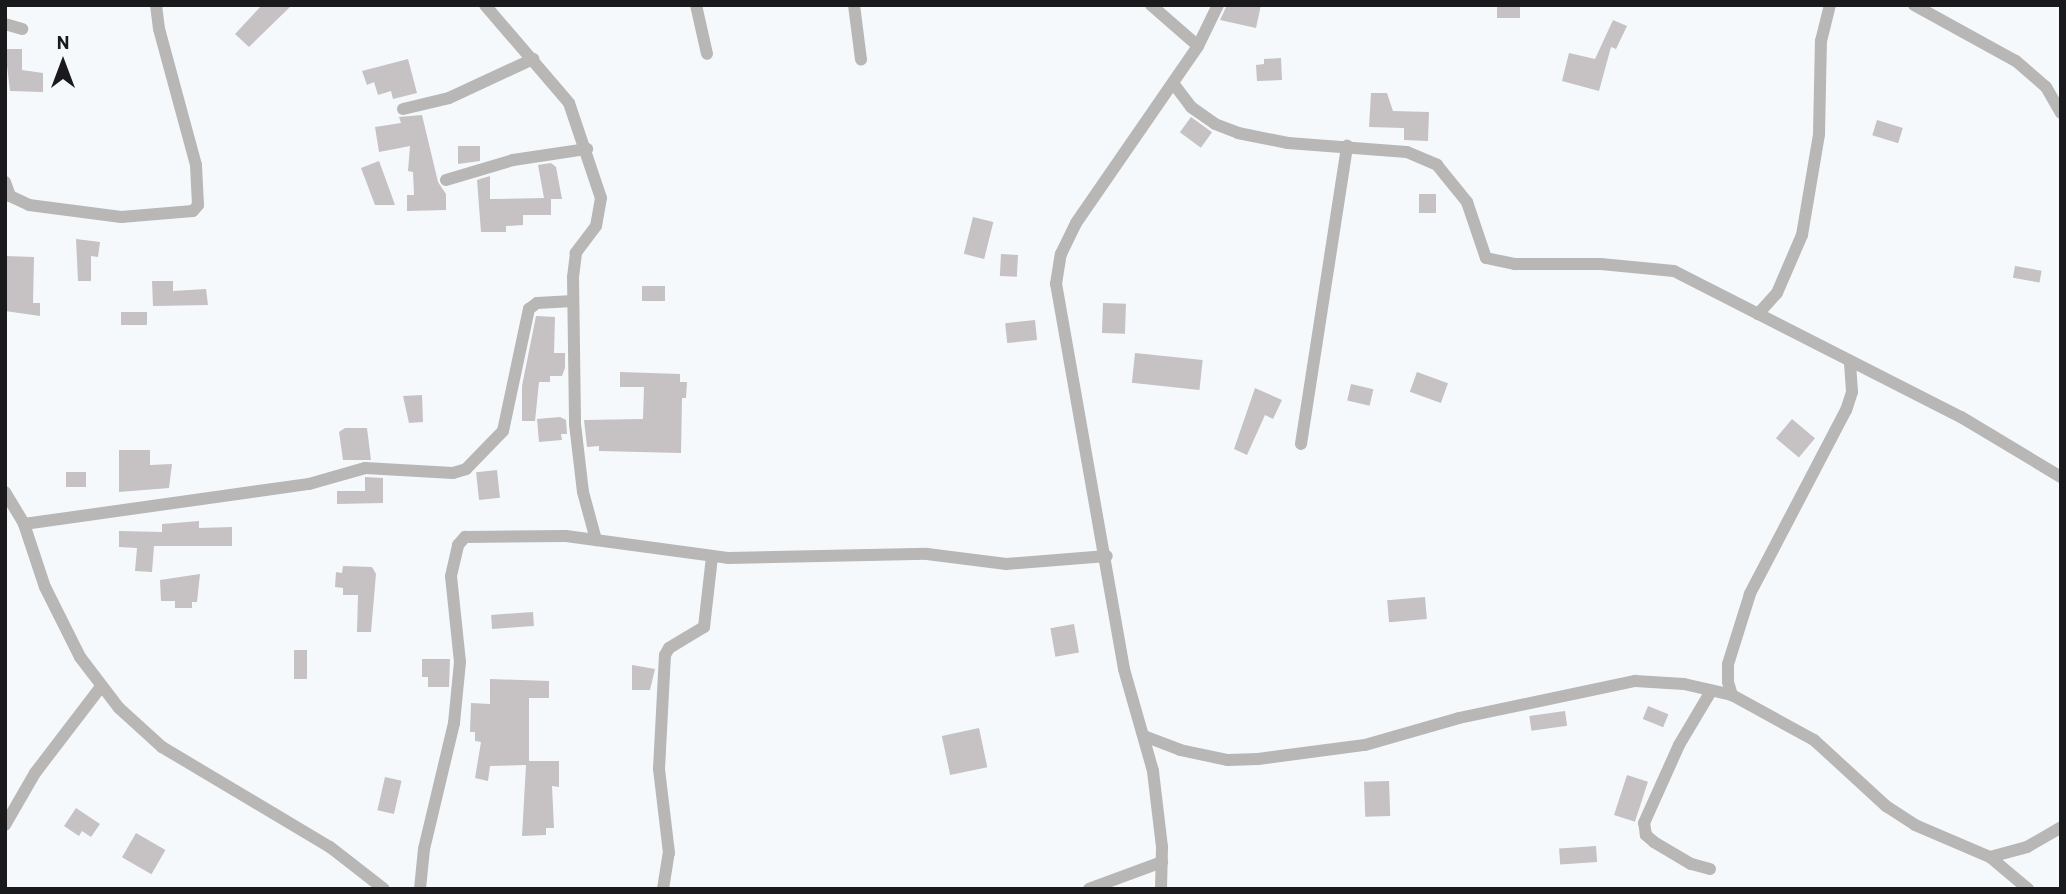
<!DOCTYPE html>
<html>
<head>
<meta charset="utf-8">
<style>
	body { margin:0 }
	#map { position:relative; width:2066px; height:894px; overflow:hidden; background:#f6f9fc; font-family:Barlow,sans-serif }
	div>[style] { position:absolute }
	.building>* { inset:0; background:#c6c1c3; transform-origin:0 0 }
	.street>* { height:12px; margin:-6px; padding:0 6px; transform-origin:6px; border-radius:6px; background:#b8b7b5 }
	span { translate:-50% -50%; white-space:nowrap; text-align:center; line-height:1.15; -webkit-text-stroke:7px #f6f9fc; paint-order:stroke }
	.frame { position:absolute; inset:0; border:7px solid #1a1a1c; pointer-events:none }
	.north { position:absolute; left:28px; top:28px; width:70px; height:70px; -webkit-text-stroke:5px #f6f9fc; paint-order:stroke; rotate:0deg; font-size:19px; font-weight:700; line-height:28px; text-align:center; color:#1a1a1c }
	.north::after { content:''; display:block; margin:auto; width:24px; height:32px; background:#1a1a1c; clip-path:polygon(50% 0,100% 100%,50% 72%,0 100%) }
</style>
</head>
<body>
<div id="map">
	<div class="building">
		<div style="clip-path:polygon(262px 5px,292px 5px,249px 47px,235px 34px)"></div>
		<div style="clip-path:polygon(1227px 5px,1261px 5px,1256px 28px,1220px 20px)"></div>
		<div style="left:1497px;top:5px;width:23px;height:13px"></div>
		<div style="clip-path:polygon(1613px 20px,1627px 26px,1616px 49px,1611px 47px,1599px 91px,1562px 81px,1569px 53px,1595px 59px)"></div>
		<div style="clip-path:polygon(5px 49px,22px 49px,22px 70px,43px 73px,43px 92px,10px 91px)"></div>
		<div style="clip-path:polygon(1281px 58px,1282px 80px,1257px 81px,1256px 65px,1264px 64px,1264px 59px)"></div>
		<div style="clip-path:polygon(408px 59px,417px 93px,393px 99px,391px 91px,378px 95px,374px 82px,367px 85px,362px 71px)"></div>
		<div style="clip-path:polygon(1371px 93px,1387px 93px,1393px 111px,1429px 112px,1428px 141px,1404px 140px,1404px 128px,1369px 127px)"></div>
		<div style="clip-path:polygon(422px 115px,438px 182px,446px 194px,446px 210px,407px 211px,407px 195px,414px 195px,413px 172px,408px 171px,410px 146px,379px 152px,375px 127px,401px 123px,399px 117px)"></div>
		<div style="left:1191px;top:117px;width:26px;height:19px;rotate:36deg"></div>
		<div style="left:1877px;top:120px;width:27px;height:16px;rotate:17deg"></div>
		<div style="clip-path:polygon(458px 146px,480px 146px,480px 161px,458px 164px)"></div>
		<div style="clip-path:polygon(379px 161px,390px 191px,395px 205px,375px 205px,361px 168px)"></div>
		<div style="clip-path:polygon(551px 163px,556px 167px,562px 199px,551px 199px,551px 215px,523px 215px,523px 225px,506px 226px,506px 232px,481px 232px,477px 180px,490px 176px,490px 199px,544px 198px,538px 165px)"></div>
		<div style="left:1419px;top:194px;width:17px;height:19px"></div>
		<div style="left:973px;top:217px;width:21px;height:38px;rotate:14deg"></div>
		<div style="clip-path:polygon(76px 239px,100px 242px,98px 257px,91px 256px,91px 281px,78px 281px)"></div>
		<div style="left:1001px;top:254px;width:17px;height:22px;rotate:3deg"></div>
		<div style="clip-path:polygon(5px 256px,34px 257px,33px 303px,40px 303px,40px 316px,5px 311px)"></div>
		<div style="left:2015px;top:266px;width:27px;height:12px;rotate:10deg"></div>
		<div style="clip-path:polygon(152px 281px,173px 281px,173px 291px,206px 289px,208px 305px,153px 306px)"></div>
		<div style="left:665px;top:286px;width:15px;height:23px;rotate:90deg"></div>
		<div style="left:1103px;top:303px;width:23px;height:30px;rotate:2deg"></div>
		<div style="left:121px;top:312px;width:26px;height:13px"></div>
		<div style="clip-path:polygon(536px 316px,555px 317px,554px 353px,565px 353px,565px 368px,562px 376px,550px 376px,550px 382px,539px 382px,535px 421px,522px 421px,522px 386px)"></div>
		<div style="left:1035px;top:320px;width:20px;height:30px;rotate:84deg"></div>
		<div style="left:1135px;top:353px;width:68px;height:30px;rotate:6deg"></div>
		<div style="clip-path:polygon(620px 372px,680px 374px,680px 382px,687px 382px,686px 398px,682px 398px,681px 453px,599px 451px,599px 446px,587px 447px,584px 420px,643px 419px,644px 387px,620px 387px)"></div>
		<div style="left:1417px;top:372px;width:33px;height:21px;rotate:20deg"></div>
		<div style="left:1351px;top:384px;width:23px;height:17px;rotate:13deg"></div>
		<div style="clip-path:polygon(1255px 388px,1282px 400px,1273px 419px,1265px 415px,1247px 455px,1234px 449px)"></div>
		<div style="clip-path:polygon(422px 395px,423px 422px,409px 423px,403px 396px)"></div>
		<div style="clip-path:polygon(560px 417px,566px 420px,567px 434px,561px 434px,562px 440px,539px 442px,537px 419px)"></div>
		<div style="left:1792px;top:419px;width:30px;height:25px;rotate:40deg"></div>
		<div style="clip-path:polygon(345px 428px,367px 428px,371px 460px,343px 460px,339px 432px)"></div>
		<div style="clip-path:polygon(119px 450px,150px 450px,150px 465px,172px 464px,169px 488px,119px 492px)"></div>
		<div style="left:497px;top:470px;width:28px;height:21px;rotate:84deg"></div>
		<div style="left:66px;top:472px;width:20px;height:15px"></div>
		<div style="clip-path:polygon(365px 477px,383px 478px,383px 503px,337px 504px,337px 491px,365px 491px)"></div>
		<div style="clip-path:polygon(199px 521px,199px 528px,232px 527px,232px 546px,154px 546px,152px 572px,135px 571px,137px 548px,119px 547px,119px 531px,162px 532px,162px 524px)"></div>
		<div style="clip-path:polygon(343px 566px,372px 567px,376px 574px,371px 632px,357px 632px,358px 595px,343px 595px,343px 588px,335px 587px,336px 572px,342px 573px)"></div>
		<div style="clip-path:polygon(200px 574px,197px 602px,192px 602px,192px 608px,175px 608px,175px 601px,161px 601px,160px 580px)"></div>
		<div style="left:1425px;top:597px;width:22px;height:38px;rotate:85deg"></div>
		<div style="left:533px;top:612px;width:14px;height:42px;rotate:86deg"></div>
		<div style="left:1074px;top:624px;width:29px;height:24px;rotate:80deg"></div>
		<div style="left:294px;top:650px;width:13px;height:29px"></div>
		<div style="clip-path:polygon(422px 659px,450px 659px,449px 687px,428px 687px,428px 677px,422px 677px)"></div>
		<div style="clip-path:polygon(632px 665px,655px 669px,650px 690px,632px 690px)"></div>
		<div style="clip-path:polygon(490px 679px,549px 681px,549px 698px,529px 698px,529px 761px,559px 761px,559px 787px,552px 786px,554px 828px,546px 828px,546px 835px,522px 836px,526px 765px,490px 766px,488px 781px,475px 778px,481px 742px,475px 741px,475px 732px,470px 732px,471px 703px,490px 704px)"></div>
		<div style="left:1648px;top:706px;width:22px;height:14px;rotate:22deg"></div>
		<div style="left:1565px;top:711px;width:15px;height:36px;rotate:82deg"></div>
		<div style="left:979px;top:728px;width:40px;height:38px;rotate:78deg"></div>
		<div style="left:1627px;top:775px;width:22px;height:42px;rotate:18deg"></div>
		<div style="left:385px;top:777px;width:17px;height:34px;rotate:13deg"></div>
		<div style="left:1389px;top:781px;width:35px;height:25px;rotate:88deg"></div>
		<div style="clip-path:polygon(76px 808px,100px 824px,91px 837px,82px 831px,79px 836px,64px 826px)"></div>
		<div style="left:136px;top:833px;width:34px;height:28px;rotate:30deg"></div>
		<div style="left:1596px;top:846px;width:16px;height:37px;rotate:86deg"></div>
	</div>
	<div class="street">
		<div style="left:485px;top:5px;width:129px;rotate:49.4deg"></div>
		<div style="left:569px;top:103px;width:100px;rotate:71.4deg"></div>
		<div style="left:601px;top:198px;width:28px;rotate:100deg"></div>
		<div style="left:596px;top:226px;width:34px;rotate:127deg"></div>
		<div style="left:576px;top:253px;width:24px;rotate:97deg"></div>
		<div style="left:573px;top:277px;width:147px;rotate:89.2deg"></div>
		<div style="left:575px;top:424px;width:68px;rotate:83.3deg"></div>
		<div style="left:583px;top:492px;width:50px;rotate:74.8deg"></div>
		<div style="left:696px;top:5px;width:50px;rotate:77.3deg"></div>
		<div style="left:854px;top:5px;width:55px;rotate:82.7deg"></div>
		<div style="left:1151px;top:5px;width:62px;rotate:41.1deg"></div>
		<div style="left:1914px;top:5px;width:116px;rotate:28.8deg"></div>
		<div style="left:2016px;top:61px;width:40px;rotate:41deg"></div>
		<div style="left:2046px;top:87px;width:30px;rotate:60deg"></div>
		<div style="left:5px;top:24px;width:18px;rotate:16deg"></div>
		<div style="left:1173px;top:83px;width:30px;rotate:53deg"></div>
		<div style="left:1191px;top:107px;width:29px;rotate:35deg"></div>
		<div style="left:1215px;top:124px;width:25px;rotate:21deg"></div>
		<div style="left:1238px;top:133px;width:51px;rotate:11.3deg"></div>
		<div style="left:1288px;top:143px;width:119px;rotate:4.3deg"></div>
		<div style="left:1407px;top:152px;width:33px;rotate:23deg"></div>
		<div style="left:1437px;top:165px;width:48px;rotate:51deg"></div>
		<div style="left:1467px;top:202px;width:59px;rotate:71.3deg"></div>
		<div style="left:1486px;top:258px;width:30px;rotate:12deg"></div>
		<div style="left:1515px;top:264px;width:86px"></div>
		<div style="left:1601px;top:264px;width:73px;rotate:5.5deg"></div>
		<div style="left:1674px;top:271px;width:322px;rotate:27deg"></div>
		<div style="left:1961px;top:417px;width:117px;rotate:31deg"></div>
		<div style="left:403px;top:109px;width:47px;rotate:-13.4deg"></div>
		<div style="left:449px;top:98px;width:93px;rotate:-24.9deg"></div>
		<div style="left:446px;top:180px;width:70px;rotate:-16.6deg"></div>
		<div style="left:513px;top:160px;width:75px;rotate:-8.5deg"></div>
		<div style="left:5px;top:182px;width:15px;rotate:70deg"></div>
		<div style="left:10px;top:196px;width:21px;rotate:25deg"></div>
		<div style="left:29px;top:205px;width:93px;rotate:7.4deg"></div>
		<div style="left:121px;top:217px;width:72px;rotate:-4.8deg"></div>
		<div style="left:193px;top:211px;width:8px;rotate:-50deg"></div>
		<div style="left:198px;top:205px;width:40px;rotate:-92.9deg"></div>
		<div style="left:196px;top:165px;width:141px;rotate:-105.2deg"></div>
		<div style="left:159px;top:29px;width:24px;rotate:-97deg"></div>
		<div style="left:1758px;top:314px;width:28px;rotate:-48deg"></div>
		<div style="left:1777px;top:293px;width:63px;rotate:-66.7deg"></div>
		<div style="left:1802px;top:235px;width:102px;rotate:-80.4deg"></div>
		<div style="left:1819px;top:134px;width:93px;rotate:-88.8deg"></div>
		<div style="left:1821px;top:41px;width:37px;rotate:-76deg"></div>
		<div style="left:1850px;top:363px;width:29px;rotate:86deg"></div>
		<div style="left:1852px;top:392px;width:19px;rotate:108deg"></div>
		<div style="left:1846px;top:410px;width:208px;rotate:117.6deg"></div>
		<div style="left:1750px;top:594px;width:73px;rotate:107.4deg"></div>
		<div style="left:1728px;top:664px;width:18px;rotate:90deg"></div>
		<div style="left:1728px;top:682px;width:14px;rotate:73deg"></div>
		<div style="left:1732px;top:695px;width:94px;rotate:28.8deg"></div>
		<div style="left:1814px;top:740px;width:98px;rotate:42.5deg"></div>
		<div style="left:1886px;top:806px;width:35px;rotate:33deg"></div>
		<div style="left:1915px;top:825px;width:82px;rotate:23.1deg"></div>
		<div style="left:1990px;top:857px;width:50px;rotate:40.1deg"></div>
		<div style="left:1301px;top:444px;width:302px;rotate:-81.2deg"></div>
		<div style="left:5px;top:492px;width:37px;rotate:59deg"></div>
		<div style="left:24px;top:524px;width:66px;rotate:71.6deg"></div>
		<div style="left:45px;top:587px;width:78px;rotate:63.4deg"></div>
		<div style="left:80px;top:657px;width:64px;rotate:52.6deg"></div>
		<div style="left:119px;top:708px;width:58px;rotate:42.2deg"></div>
		<div style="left:162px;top:747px;width:196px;rotate:30.8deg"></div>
		<div style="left:330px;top:847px;width:68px;rotate:37.9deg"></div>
		<div style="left:24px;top:524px;width:288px;rotate:-8deg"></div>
		<div style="left:309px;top:484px;width:58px;rotate:-15.9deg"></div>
		<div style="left:365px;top:468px;width:88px;rotate:3.3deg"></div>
		<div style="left:453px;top:473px;width:14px;rotate:-17deg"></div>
		<div style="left:466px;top:469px;width:53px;rotate:-45.8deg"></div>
		<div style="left:503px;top:431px;width:125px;rotate:-78deg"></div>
		<div style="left:529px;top:309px;width:10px;rotate:-37deg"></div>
		<div style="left:537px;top:303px;width:36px;rotate:-3deg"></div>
		<div style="left:1144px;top:736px;width:39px;rotate:21deg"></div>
		<div style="left:1180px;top:750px;width:49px;rotate:11.8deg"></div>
		<div style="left:1228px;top:760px;width:30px;rotate:-2deg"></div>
		<div style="left:1258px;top:759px;width:108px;rotate:-7.5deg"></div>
		<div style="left:1365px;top:745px;width:98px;rotate:-16deg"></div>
		<div style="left:1459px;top:718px;width:180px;rotate:-11.9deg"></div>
		<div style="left:1635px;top:681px;width:49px;rotate:3.5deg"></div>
		<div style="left:1684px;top:684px;width:49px;rotate:12.9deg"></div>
		<div style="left:5px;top:825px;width:60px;rotate:-60deg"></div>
		<div style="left:35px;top:773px;width:107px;rotate:-52.6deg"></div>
		<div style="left:1990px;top:857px;width:38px;rotate:-15deg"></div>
		<div style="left:2027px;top:847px;width:39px;rotate:-30deg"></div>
		<div style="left:1710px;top:869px;width:20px;rotate:-165deg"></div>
		<div style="left:1691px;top:864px;width:43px;rotate:-149.3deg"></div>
		<div style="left:1654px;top:842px;width:11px;rotate:-139deg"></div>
		<div style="left:1646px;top:835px;width:12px;rotate:-99deg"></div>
		<div style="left:1644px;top:823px;width:85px;rotate:-65.8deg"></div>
		<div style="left:1679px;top:745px;width:63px;rotate:-59.3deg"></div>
		<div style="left:420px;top:889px;width:40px;rotate:-84.3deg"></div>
		<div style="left:424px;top:849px;width:130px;rotate:-76.6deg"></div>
		<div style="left:454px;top:723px;width:61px;rotate:-84.4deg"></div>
		<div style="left:460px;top:662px;width:86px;rotate:-96deg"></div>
		<div style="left:451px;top:576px;width:32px;rotate:-77deg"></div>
		<div style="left:458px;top:545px;width:11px;rotate:-49deg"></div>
		<div style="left:465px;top:537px;width:101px;rotate:-0.6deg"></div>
		<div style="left:566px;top:536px;width:163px;rotate:7.7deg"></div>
		<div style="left:728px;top:558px;width:199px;rotate:-1.2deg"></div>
		<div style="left:927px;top:554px;width:80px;rotate:7.2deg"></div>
		<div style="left:1006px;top:564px;width:101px;rotate:-4.5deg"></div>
		<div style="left:663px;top:889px;width:36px;rotate:-81deg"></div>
		<div style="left:669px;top:853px;width:85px;rotate:-96.8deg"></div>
		<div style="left:659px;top:769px;width:114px;rotate:-87deg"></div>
		<div style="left:665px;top:655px;width:8px;rotate:-60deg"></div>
		<div style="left:669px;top:648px;width:41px;rotate:-31deg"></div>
		<div style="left:704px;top:627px;width:70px;rotate:-83.5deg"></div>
		<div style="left:1089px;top:889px;width:78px;rotate:-20.3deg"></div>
		<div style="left:1161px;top:889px;width:42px;rotate:-88.6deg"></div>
		<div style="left:1162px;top:847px;width:77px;rotate:-96.8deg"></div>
		<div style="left:1153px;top:771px;width:106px;rotate:-105.9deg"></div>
		<div style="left:1124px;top:669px;width:391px;rotate:-100deg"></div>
		<div style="left:1056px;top:284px;width:30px;rotate:-81deg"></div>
		<div style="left:1061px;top:254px;width:34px;rotate:-64deg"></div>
		<div style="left:1076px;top:223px;width:215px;rotate:-55.4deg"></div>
		<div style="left:1198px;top:46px;width:46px;rotate:-64deg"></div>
	</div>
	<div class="frame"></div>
	<div class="north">N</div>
</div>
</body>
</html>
